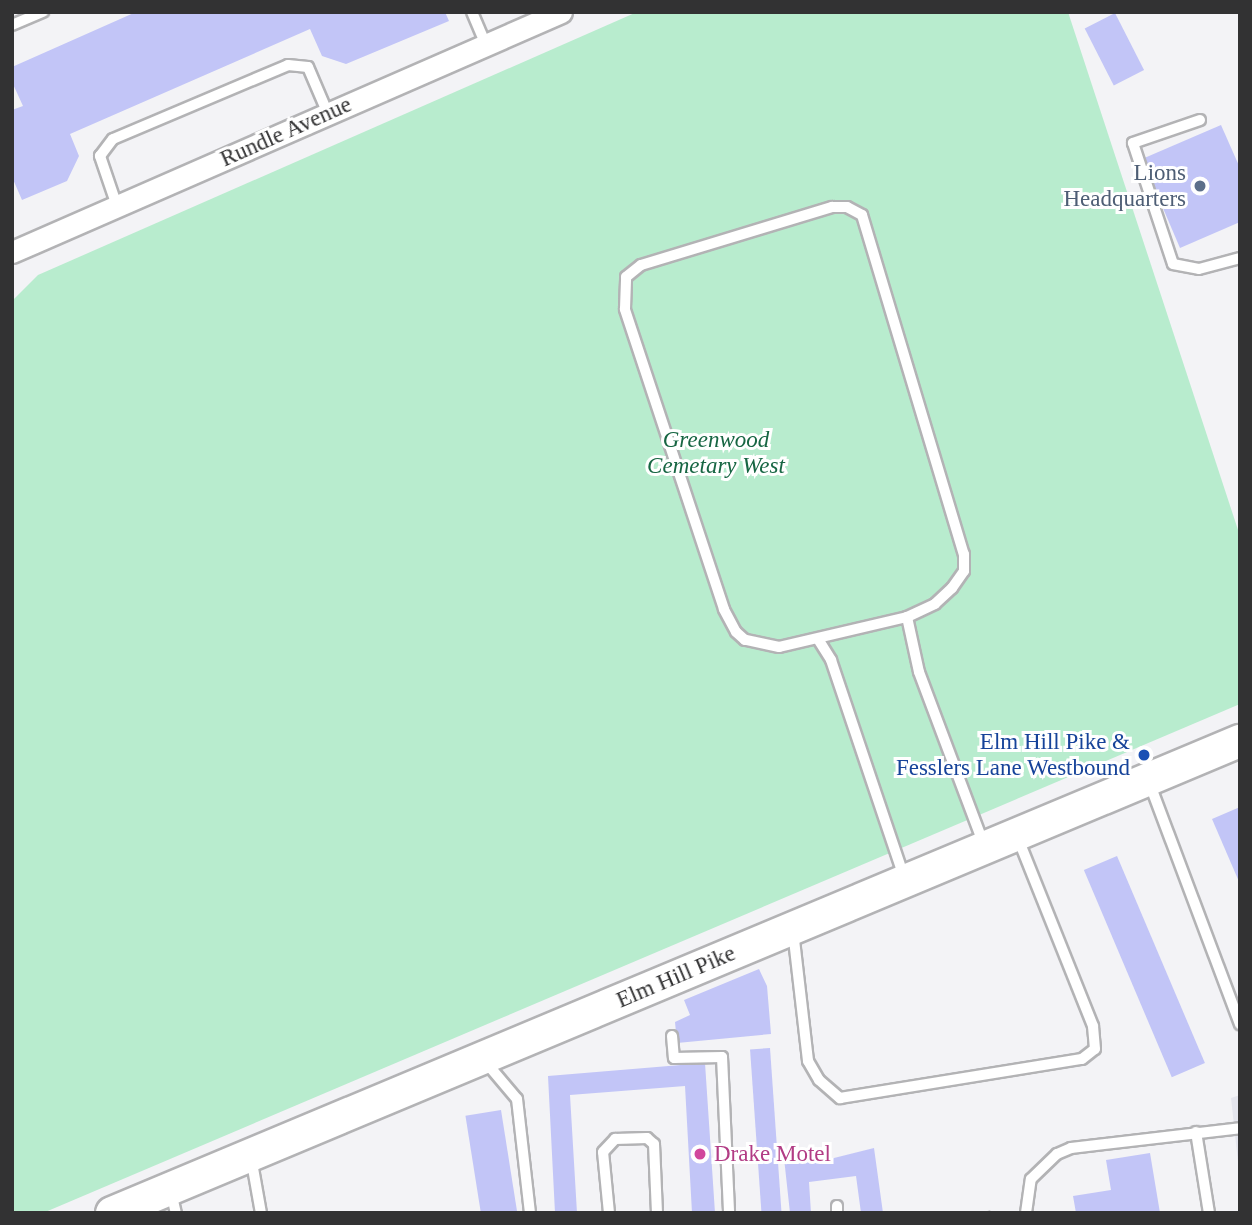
<!DOCTYPE html>
<html>
<head>
<meta charset="utf-8">
<style>
	body { margin:0 }
	#map { position:relative; width:1252px; height:1225px; overflow:hidden; background:#f3f3f6; font-family:Georgia,serif }
	div>[style] { position:absolute }
	.built>* { inset:0; background:#e4e5ed }
	.green>* { inset:0; background:#b8ecce }
	.building>* { inset:0; background:#c2c5f7; transform-origin:0 0 }
	.path>* { height:4.5px; margin-top:-2.25px; transform-origin:0; background:repeating-linear-gradient(90deg,#b6b6b8 0 5px,transparent 0 10px) }
	.roads { filter:drop-shadow(2px 0 #b3b3b5) drop-shadow(-2px 0 #b3b3b5) drop-shadow(0 2px #b3b3b5) drop-shadow(0 -2px #b3b3b5) }
	.service>* { height:10px; margin:-5px; padding:0 5px; transform-origin:5px; border-radius:5px; background:#fff }
	.minor>* { height:21px; margin:-10.5px; padding:0 10.5px; transform-origin:10.5px; border-radius:10.5px; background:#fff }
	.secondary>* { height:32px; margin:-16px; padding:0 16px; transform-origin:16px; border-radius:16px; background:#fff }
	.dots>* { width:19px; height:19px; translate:-50% -50%; box-sizing:border-box; border:4px solid #fff; border-radius:50% }
	span { translate:-50% -50%; white-space:nowrap; text-align:center; line-height:1.15; -webkit-text-stroke:6px #fff; paint-order:stroke }
	.street-label { font-size:23px; color:#323233 }
	.service-label { font-size:23px; color:#4e5e75 }
	.right { translate:-100% -50%; text-align:right }
	.park-label { font-size:23px; color:#176643; font-style:italic }
	.transit-label { font-size:23px; color:#164399 }
	.hotel-label { font-size:23px; color:#b23c85 }
	.left { translate:0 -50%; text-align:left }
	.frame { position:absolute; inset:0; border:14px solid #323233; pointer-events:none }
</style>
</head>
<body>
<div id="map">
	<div class="built">
		<div style="clip-path:polygon(1240px 1095px,1240px 1180px,1231px 1098px)"></div>
	</div>
	<div class="green">
		<div style="clip-path:polygon(637px 12px,1068px 12px,1240px 536px,1240px 704px,43px 1213px,12px 1213px,12px 301px,38px 275px)"></div>
	</div>
	<div class="building">
		<div style="clip-path:polygon(136px 12px,445px 12px,449px 21px,346px 64px,322px 56px,310px 29px,70px 134px,79px 156px,67px 181px,22px 200px,12px 177px,12px 110px,23px 106px,12px 82px,12px 67px)"></div>
		<div style="left:1115px;top:13px;width:64px;height:34px;rotate:63deg"></div>
		<div style="clip-path:polygon(1221px 125px,1240px 168px,1240px 222px,1180px 248px,1142px 159px)"></div>
		<div style="clip-path:polygon(1240px 807px,1240px 884px,1212px 819px)"></div>
		<div style="left:1117px;top:856px;width:225px;height:36px;rotate:67deg"></div>
		<div style="clip-path:polygon(759px 969px,767px 986px,771px 1034px,677px 1043px,675px 1022px,690px 1015px,684px 1000px)"></div>
		<div style="left:770px;top:1048px;width:165px;height:20px;rotate:86deg"></div>
		<div style="clip-path:polygon(705px 1063px,715px 1213px,692px 1213px,685px 1086px,570px 1095px,577px 1213px,555px 1213px,548px 1076px)"></div>
		<div style="left:501px;top:1110px;width:104px;height:36px;rotate:81deg"></div>
		<div style="clip-path:polygon(874px 1148px,883px 1213px,861px 1213px,856px 1176px,809px 1182px,811px 1213px,790px 1213px,784px 1158px,805px 1161px,814px 1160px,814px 1154px,828px 1153px,830px 1159px)"></div>
		<div style="clip-path:polygon(1150px 1153px,1160px 1213px,1076px 1213px,1073px 1196px,1111px 1190px,1106px 1160px)"></div>
	</div>
	<div class="path">
		<div style="left:988px;top:1213px;width:3px;rotate:-18deg"></div>
	</div>
	<div class="roads">
		<div class="service">
			<div style="left:472px;top:12px;width:36px;rotate:67deg"></div>
			<div style="left:12px;top:25px;width:34px;rotate:-23deg"></div>
			<div style="left:1200px;top:120px;width:71px;rotate:161.1deg"></div>
			<div style="left:1133px;top:143px;width:127px;rotate:71.7deg"></div>
			<div style="left:1173px;top:264px;width:26px;rotate:11deg"></div>
			<div style="left:1199px;top:269px;width:42px;rotate:-15deg"></div>
			<div style="left:117px;top:206px;width:53px;rotate:-108.8deg"></div>
			<div style="left:100px;top:156px;width:21px;rotate:-53deg"></div>
			<div style="left:113px;top:139px;width:190px;rotate:-22.9deg"></div>
			<div style="left:288px;top:65px;width:20px;rotate:6deg"></div>
			<div style="left:308px;top:67px;width:51px;rotate:66.9deg"></div>
			<div style="left:907px;top:617px;width:131px;rotate:166.8deg"></div>
			<div style="left:779px;top:647px;width:35px;rotate:-168deg"></div>
			<div style="left:745px;top:640px;width:12px;rotate:-138deg"></div>
			<div style="left:736px;top:632px;width:26px;rotate:-118deg"></div>
			<div style="left:724px;top:609px;width:316px;rotate:-108.3deg"></div>
			<div style="left:625px;top:309px;width:32px;rotate:-88deg"></div>
			<div style="left:626px;top:277px;width:19px;rotate:-39deg"></div>
			<div style="left:641px;top:265px;width:200px;rotate:-16.9deg"></div>
			<div style="left:832px;top:207px;width:15px"></div>
			<div style="left:847px;top:207px;width:17px;rotate:28deg"></div>
			<div style="left:862px;top:215px;width:354px;rotate:73.3deg"></div>
			<div style="left:964px;top:554px;width:17px;rotate:90deg"></div>
			<div style="left:964px;top:571px;width:21px;rotate:125deg"></div>
			<div style="left:952px;top:588px;width:23px;rotate:137deg"></div>
			<div style="left:935px;top:604px;width:31px;rotate:155deg"></div>
			<div style="left:907px;top:617px;width:56px;rotate:77.7deg"></div>
			<div style="left:919px;top:672px;width:185px;rotate:69.4deg"></div>
			<div style="left:818px;top:639px;width:25px;rotate:58deg"></div>
			<div style="left:831px;top:660px;width:232px;rotate:71.4deg"></div>
			<div style="left:1149px;top:782px;width:259px;rotate:69.4deg"></div>
			<div style="left:793px;top:931px;width:131px;rotate:83.4deg"></div>
			<div style="left:808px;top:1061px;width:22px;rotate:60deg"></div>
			<div style="left:819px;top:1080px;width:28px;rotate:41deg"></div>
			<div style="left:840px;top:1098px;width:245px;rotate:-9.2deg"></div>
			<div style="left:1082px;top:1059px;width:16px;rotate:-38deg"></div>
			<div style="left:1095px;top:1049px;width:23px;rotate:-95deg"></div>
			<div style="left:1093px;top:1026px;width:205px;rotate:-111.8deg"></div>
			<div style="left:672px;top:1036px;width:22px;rotate:85deg"></div>
			<div style="left:674px;top:1058px;width:48px;rotate:-1.2deg"></div>
			<div style="left:722px;top:1057px;width:156px;rotate:87.4deg"></div>
			<div style="left:484px;top:1060px;width:51px;rotate:49.8deg"></div>
			<div style="left:517px;top:1099px;width:115px;rotate:83.5deg"></div>
			<div style="left:1196px;top:1132px;width:82px;rotate:80.9deg"></div>
			<div style="left:251px;top:1157px;width:57px;rotate:79.9deg"></div>
			<div style="left:171px;top:1192px;width:22px;rotate:77deg"></div>
			<div style="left:837px;top:1206px;width:7px;rotate:90deg"></div>
			<div style="left:609px;top:1213px;width:61px;rotate:-95.6deg"></div>
			<div style="left:603px;top:1152px;width:18px;rotate:-47deg"></div>
			<div style="left:615px;top:1139px;width:32px;rotate:-2deg"></div>
			<div style="left:647px;top:1138px;width:9px;rotate:41deg"></div>
			<div style="left:654px;top:1144px;width:69px;rotate:87.5deg"></div>
			<div style="left:1026px;top:1213px;width:34px;rotate:-82deg"></div>
			<div style="left:1031px;top:1179px;width:36px;rotate:-44deg"></div>
			<div style="left:1057px;top:1154px;width:15px;rotate:-23deg"></div>
			<div style="left:1071px;top:1148px;width:170px;rotate:-6.7deg"></div>
		</div>
		<div class="minor">
			<div style="left:12px;top:252px;width:599px;rotate:-23.61deg"></div>
		</div>
		<div class="secondary">
			<div style="left:112px;top:1213px;width:1223px;rotate:-22.71deg"></div>
		</div>
	</div>
	<div class="dots">
		<div style="left:1200px;top:186px;background:#5c6f8a"></div>
		<div style="left:1144px;top:755px;background:#1a4fb4"></div>
		<div style="left:700px;top:1154px;background:#d1479c"></div>
	</div>
	<div class="street-label">
		<span style="left:286px;top:132px;rotate:-24deg">Rundle Avenue</span>
		<span style="left:676px;top:977px;rotate:-23deg">Elm Hill Pike</span>
	</div>
	<div class="service-label">
		<span class="right" style="left:1186px;top:186px">Lions<br>Headquarters</span>
	</div>
	<div class="park-label">
		<span style="left:716px;top:453px">Greenwood<br>Cemetary West</span>
	</div>
	<div class="transit-label">
		<span class="right" style="left:1130px;top:755px">Elm Hill Pike &amp;<br>Fesslers Lane Westbound</span>
	</div>
	<div class="hotel-label">
		<span class="left" style="left:714px;top:1154px">Drake Motel</span>
	</div>
	<div class="frame"></div>
</div>
</body>
</html>
